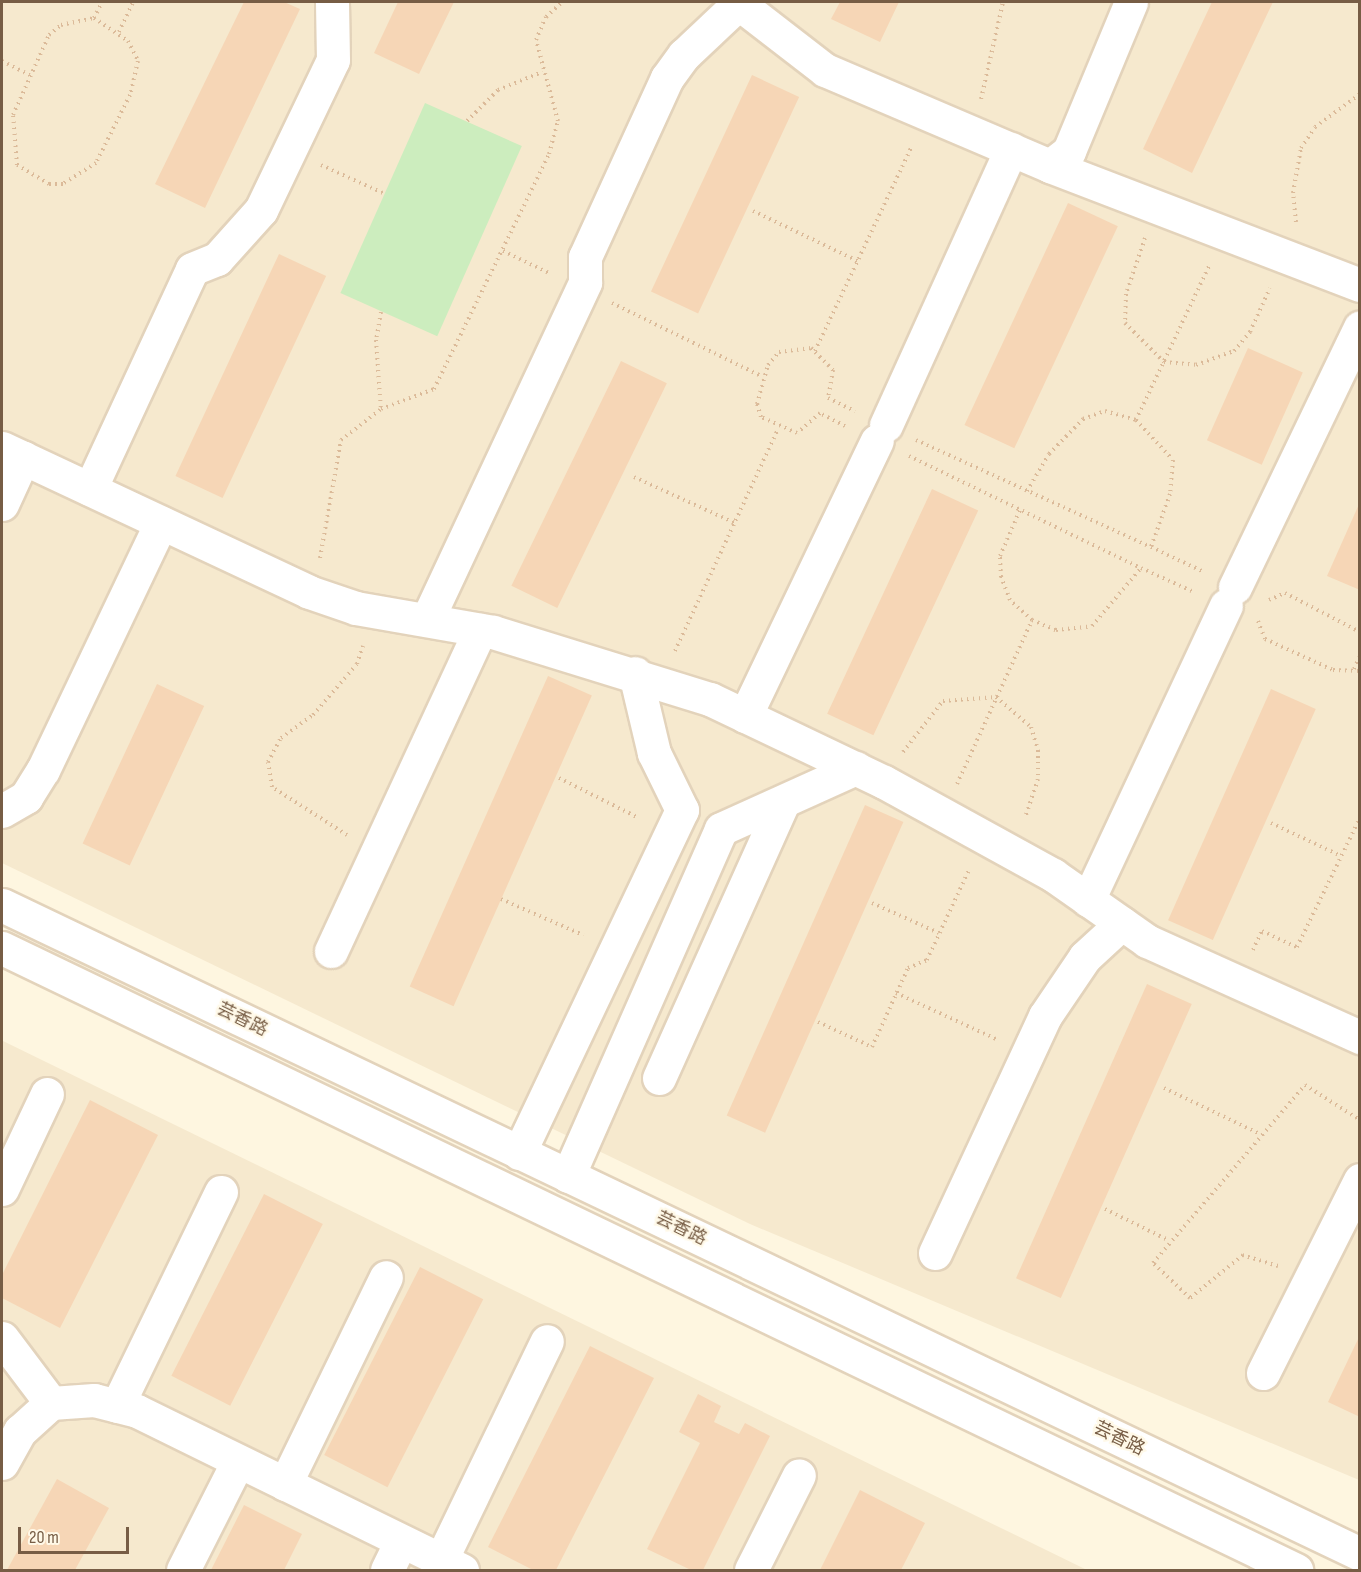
<!DOCTYPE html>
<html>
<head>
<meta charset="utf-8">
<style>
	body { margin:0 }
	#map { position:relative; width:1361px; height:1572px; overflow:hidden; background:#fef6e0; font-family:"Sofia Sans Condensed","Noto Sans SC",sans-serif }
	div>[style] { position:absolute }
	.residential>* { inset:0; background:#f6e9ce }
	.green>* { inset:0; background:#ccedbe; transform-origin:0 0 }
	.building>* { inset:0; background:#f6d6b6; transform-origin:0 0 }
	.path>* { height:4px; margin-top:-2px; transform-origin:0; background:repeating-linear-gradient(90deg,#dbba99 0 1.5px,transparent 0 6px) }
	.roads { filter:drop-shadow(2px 0 #e3d3bb) drop-shadow(-2px 0 #e3d3bb) drop-shadow(0 2px #e3d3bb) drop-shadow(0 -2px #e3d3bb) }
	.minor>* { height:33px; margin:-16.5px; padding:0 16.5px; transform-origin:16.5px; border-radius:16.5px; background:#fff }
	span { translate:-50% -50%; white-space:nowrap; text-align:center; line-height:1.15; -webkit-text-stroke:4.5px #fff9e8; paint-order:stroke }
	.street-label { font-size:18px; color:#775d45 }
	.frame { position:absolute; inset:0; border:3px solid #775d45; pointer-events:none }
	.scale { position:absolute; left:18px; top:1527px; width:111px; height:27px; box-sizing:border-box; border:3px solid #775d45; border-top:0; padding-left:8px; font-size:18px; line-height:21px; white-space:nowrap; color:#775d45; -webkit-text-stroke:4px #fff9e8; paint-order:stroke }
</style>
</head>
<body>
<div id="map">
	<div class="residential">
		<div style="clip-path:polygon(2px 2px,1359px 2px,1359px 1480px,750px 1224px,2px 863px)"></div>
		<div style="clip-path:polygon(3px 1041px,1087px 1570px,2px 1570px)"></div>
	</div>
	<div class="green">
		<div style="left:425px;top:103px;width:106px;height:208px;rotate:24deg"></div>
	</div>
	<div class="building">
		<div style="clip-path:polygon(244px 2px,284px 2px,300px 9px,205px 208px,155px 184px)"></div>
		<div style="clip-path:polygon(398px 2px,454px 2px,419px 74px,374px 53px)"></div>
		<div style="clip-path:polygon(840px 2px,899px 2px,880px 42px,831px 19px)"></div>
		<div style="clip-path:polygon(1212px 2px,1273px 2px,1192px 173px,1143px 149px)"></div>
		<div style="left:752px;top:75px;width:52px;height:239px;rotate:25deg"></div>
		<div style="left:1068px;top:203px;width:55px;height:245px;rotate:25deg"></div>
		<div style="left:279px;top:254px;width:52px;height:245px;rotate:25deg"></div>
		<div style="left:1248px;top:348px;width:60px;height:101px;rotate:24deg"></div>
		<div style="left:621px;top:361px;width:51px;height:250px;rotate:26deg"></div>
		<div style="left:932px;top:489px;width:51px;height:248px;rotate:25deg"></div>
		<div style="clip-path:polygon(1360px 502px,1360px 590px,1327px 576px)"></div>
		<div style="left:548px;top:676px;width:48px;height:340px;rotate:24deg"></div>
		<div style="left:157px;top:684px;width:52px;height:176px;rotate:25deg"></div>
		<div style="left:1271px;top:689px;width:49px;height:253px;rotate:24deg"></div>
		<div style="left:865px;top:805px;width:42px;height:340px;rotate:24deg"></div>
		<div style="left:1147px;top:984px;width:49px;height:322px;rotate:24deg"></div>
		<div style="clip-path:polygon(90px 1100px,158px 1135px,60px 1328px,2px 1298px,2px 1275px)"></div>
		<div style="left:264px;top:1194px;width:66px;height:204px;rotate:27deg"></div>
		<div style="left:420px;top:1267px;width:71px;height:211px;rotate:27deg"></div>
		<div style="clip-path:polygon(1360px 1335px,1360px 1417px,1328px 1402px)"></div>
		<div style="clip-path:polygon(590px 1346px,654px 1378px,556px 1570px,533px 1570px,488px 1547px)"></div>
		<div style="clip-path:polygon(698px 1394px,721px 1406px,714px 1422px,739px 1434px,745px 1423px,770px 1436px,703px 1570px,691px 1570px,647px 1549px,700px 1443px,679px 1432px)"></div>
		<div style="clip-path:polygon(57px 1479px,109px 1508px,75px 1570px,7px 1570px)"></div>
		<div style="clip-path:polygon(860px 1490px,925px 1523px,901px 1570px,820px 1570px)"></div>
		<div style="clip-path:polygon(244px 1505px,302px 1534px,284px 1570px,211px 1570px)"></div>
	</div>
	<div class="path">
		<div style="left:94px;top:18px;width:41px;rotate:34.1deg"></div>
		<div style="left:128px;top:41px;width:22px;rotate:63deg"></div>
		<div style="left:138px;top:61px;width:35px;rotate:103deg"></div>
		<div style="left:130px;top:95px;width:76px;rotate:116.6deg"></div>
		<div style="left:96px;top:163px;width:39px;rotate:148deg"></div>
		<div style="left:63px;top:184px;width:14px;rotate:180deg"></div>
		<div style="left:49px;top:184px;width:37px;rotate:-149deg"></div>
		<div style="left:17px;top:165px;width:50px;rotate:-94.6deg"></div>
		<div style="left:13px;top:115px;width:88px;rotate:-65.8deg"></div>
		<div style="left:49px;top:35px;width:16px;rotate:-40deg"></div>
		<div style="left:61px;top:25px;width:34px;rotate:-12deg"></div>
		<div style="left:94px;top:18px;width:18px;rotate:-63deg"></div>
		<div style="left:119px;top:32px;width:33px;rotate:-65deg"></div>
		<div style="left:2px;top:61px;width:31px;rotate:27deg"></div>
		<div style="left:981px;top:99px;width:99px;rotate:-77.2deg"></div>
		<div style="left:467px;top:121px;width:44px;rotate:-45deg"></div>
		<div style="left:498px;top:90px;width:48px;rotate:-22.2deg"></div>
		<div style="left:321px;top:165px;width:68px;rotate:24.3deg"></div>
		<div style="left:753px;top:211px;width:116px;rotate:25.5deg"></div>
		<div style="left:1296px;top:222px;width:29px;rotate:-96deg"></div>
		<div style="left:1293px;top:193px;width:46px;rotate:-79.9deg"></div>
		<div style="left:1301px;top:148px;width:25px;rotate:-56deg"></div>
		<div style="left:1315px;top:127px;width:56px;rotate:-36.3deg"></div>
		<div style="left:1145px;top:238px;width:59px;rotate:108.7deg"></div>
		<div style="left:1126px;top:294px;width:29px;rotate:92deg"></div>
		<div style="left:1125px;top:323px;width:55px;rotate:45deg"></div>
		<div style="left:1164px;top:362px;width:32px;rotate:5deg"></div>
		<div style="left:1196px;top:365px;width:40px;rotate:-20.2deg"></div>
		<div style="left:1234px;top:351px;width:25px;rotate:-50deg"></div>
		<div style="left:1250px;top:332px;width:48px;rotate:-65.6deg"></div>
		<div style="left:503px;top:251px;width:51px;rotate:25.6deg"></div>
		<div style="left:612px;top:303px;width:168px;rotate:26.1deg"></div>
		<div style="left:381px;top:312px;width:28px;rotate:100deg"></div>
		<div style="left:376px;top:340px;width:69px;rotate:85.9deg"></div>
		<div style="left:815px;top:351px;width:227px;rotate:-64.7deg"></div>
		<div style="left:1136px;top:420px;width:173px;rotate:-64.6deg"></div>
		<div style="left:845px;top:426px;width:28px;rotate:-153deg"></div>
		<div style="left:820px;top:413px;width:30px;rotate:139deg"></div>
		<div style="left:797px;top:433px;width:39px;rotate:-156deg"></div>
		<div style="left:761px;top:417px;width:14px;rotate:-107deg"></div>
		<div style="left:757px;top:404px;width:41px;rotate:-74.2deg"></div>
		<div style="left:768px;top:365px;width:17px;rotate:-50deg"></div>
		<div style="left:779px;top:352px;width:32px;rotate:-7deg"></div>
		<div style="left:811px;top:348px;width:31px;rotate:45deg"></div>
		<div style="left:833px;top:370px;width:28px;rotate:100deg"></div>
		<div style="left:828px;top:398px;width:30px;rotate:26deg"></div>
		<div style="left:916px;top:440px;width:258px;rotate:24.5deg"></div>
		<div style="left:909px;top:456px;width:258px;rotate:25.8deg"></div>
		<div style="left:634px;top:477px;width:111px;rotate:24.5deg"></div>
		<div style="left:1027px;top:491px;width:43px;rotate:-59.3deg"></div>
		<div style="left:1049px;top:454px;width:49px;rotate:-45.8deg"></div>
		<div style="left:1083px;top:419px;width:23px;rotate:-20deg"></div>
		<div style="left:1105px;top:411px;width:32px;rotate:16deg"></div>
		<div style="left:1136px;top:420px;width:54px;rotate:47.2deg"></div>
		<div style="left:1173px;top:460px;width:34px;rotate:95deg"></div>
		<div style="left:1170px;top:494px;width:56px;rotate:109.7deg"></div>
		<div style="left:1151px;top:547px;width:56px;rotate:25.2deg"></div>
		<div style="left:320px;top:558px;width:120px;rotate:-79.9deg"></div>
		<div style="left:341px;top:440px;width:51px;rotate:-37.8deg"></div>
		<div style="left:381px;top:409px;width:57px;rotate:-20.7deg"></div>
		<div style="left:434px;top:389px;width:262px;rotate:-63.9deg"></div>
		<div style="left:549px;top:154px;width:34px;rotate:-75deg"></div>
		<div style="left:558px;top:121px;width:84px;rotate:-105.2deg"></div>
		<div style="left:536px;top:40px;width:25px;rotate:-67deg"></div>
		<div style="left:546px;top:17px;width:22px;rotate:-43deg"></div>
		<div style="left:1269px;top:600px;width:17px;rotate:-24deg"></div>
		<div style="left:1285px;top:593px;width:85px;rotate:27.5deg"></div>
		<div style="left:1032px;top:620px;width:26px;rotate:23deg"></div>
		<div style="left:1056px;top:630px;width:36px;rotate:-6deg"></div>
		<div style="left:1092px;top:626px;width:76px;rotate:-49.8deg"></div>
		<div style="left:1141px;top:568px;width:58px;rotate:24.4deg"></div>
		<div style="left:1258px;top:621px;width:19px;rotate:69deg"></div>
		<div style="left:1265px;top:639px;width:75px;rotate:24.5deg"></div>
		<div style="left:1333px;top:670px;width:27px;rotate:2deg"></div>
		<div style="left:675px;top:651px;width:245px;rotate:-65.1deg"></div>
		<div style="left:1354px;top:669px;width:14px;rotate:-65deg"></div>
		<div style="left:903px;top:752px;width:65px;rotate:-51.9deg"></div>
		<div style="left:943px;top:701px;width:53px;rotate:-4.3deg"></div>
		<div style="left:996px;top:697px;width:46px;rotate:40.6deg"></div>
		<div style="left:1031px;top:727px;width:24px;rotate:73deg"></div>
		<div style="left:1038px;top:750px;width:29px;rotate:90deg"></div>
		<div style="left:1038px;top:779px;width:41px;rotate:108.4deg"></div>
		<div style="left:559px;top:778px;width:89px;rotate:26.6deg"></div>
		<div style="left:957px;top:784px;width:180px;rotate:-65.4deg"></div>
		<div style="left:1032px;top:620px;width:30px;rotate:-138deg"></div>
		<div style="left:1010px;top:600px;width:25px;rotate:-111deg"></div>
		<div style="left:1001px;top:577px;width:21px;rotate:-93deg"></div>
		<div style="left:1000px;top:556px;width:50px;rotate:-66.5deg"></div>
		<div style="left:1271px;top:823px;width:77px;rotate:25.2deg"></div>
		<div style="left:347px;top:835px;width:89px;rotate:-147.4deg"></div>
		<div style="left:272px;top:787px;width:25px;rotate:-99deg"></div>
		<div style="left:268px;top:762px;width:27px;rotate:-62deg"></div>
		<div style="left:281px;top:738px;width:39px;rotate:-36deg"></div>
		<div style="left:313px;top:715px;width:67px;rotate:-49.2deg"></div>
		<div style="left:357px;top:664px;width:19px;rotate:-72deg"></div>
		<div style="left:501px;top:899px;width:90px;rotate:23.7deg"></div>
		<div style="left:872px;top:903px;width:73px;rotate:24.1deg"></div>
		<div style="left:1253px;top:950px;width:21px;rotate:-65deg"></div>
		<div style="left:1262px;top:931px;width:38px;rotate:25deg"></div>
		<div style="left:1297px;top:947px;width:144px;rotate:-64deg"></div>
		<div style="left:896px;top:993px;width:110px;rotate:24.7deg"></div>
		<div style="left:818px;top:1022px;width:60px;rotate:24.8deg"></div>
		<div style="left:872px;top:1047px;width:87px;rotate:-65.5deg"></div>
		<div style="left:908px;top:968px;width:21px;rotate:-23deg"></div>
		<div style="left:927px;top:960px;width:99px;rotate:-65deg"></div>
		<div style="left:1164px;top:1088px;width:106px;rotate:25.6deg"></div>
		<div style="left:1105px;top:1209px;width:70px;rotate:26.2deg"></div>
		<div style="left:1278px;top:1266px;width:37px;rotate:-163deg"></div>
		<div style="left:1243px;top:1255px;width:68px;rotate:140.9deg"></div>
		<div style="left:1190px;top:1298px;width:51px;rotate:-136.6deg"></div>
		<div style="left:1153px;top:1263px;width:234px;rotate:-49.5deg"></div>
		<div style="left:1305px;top:1085px;width:65px;rotate:32.5deg"></div>
	</div>
	<div class="roads">
		<div class="minor">
			<div style="left:737px;top:2px;width:111px;rotate:37.7deg"></div>
			<div style="left:825px;top:70px;width:245px;rotate:23.1deg"></div>
			<div style="left:1050px;top:166px;width:332px;rotate:21deg"></div>
			<div style="left:1050px;top:166px;width:24px;rotate:-38deg"></div>
			<div style="left:1069px;top:151px;width:161px;rotate:-67.4deg"></div>
			<div style="left:886px;top:425px;width:303px;rotate:-65.6deg"></div>
			<div style="left:2px;top:448px;width:339px;rotate:25.1deg"></div>
			<div style="left:309px;top:592px;width:50px;rotate:18.8deg"></div>
			<div style="left:356px;top:608px;width:139px;rotate:9.9deg"></div>
			<div style="left:493px;top:632px;width:227px;rotate:17.2deg"></div>
			<div style="left:710px;top:699px;width:193px;rotate:25.5deg"></div>
			<div style="left:884px;top:782px;width:193px;rotate:28.8deg"></div>
			<div style="left:1053px;top:875px;width:115px;rotate:35.1deg"></div>
			<div style="left:1147px;top:941px;width:234px;rotate:24.3deg"></div>
			<div style="left:90px;top:489px;width:242px;rotate:-65.1deg"></div>
			<div style="left:192px;top:269px;width:27px;rotate:-22deg"></div>
			<div style="left:217px;top:259px;width:66px;rotate:-48.1deg"></div>
			<div style="left:261px;top:210px;width:166px;rotate:-64.4deg"></div>
			<div style="left:333px;top:60px;width:58px;rotate:-91deg"></div>
			<div style="left:2px;top:504px;width:51px;rotate:-65.5deg"></div>
			<div style="left:1235px;top:587px;width:288px;rotate:-64.3deg"></div>
			<div style="left:427px;top:620px;width:373px;rotate:-64.9deg"></div>
			<div style="left:585px;top:282px;width:25px;rotate:-90deg"></div>
			<div style="left:585px;top:257px;width:197px;rotate:-65.4deg"></div>
			<div style="left:667px;top:78px;width:29px;rotate:-54deg"></div>
			<div style="left:684px;top:55px;width:76px;rotate:-43.4deg"></div>
			<div style="left:745px;top:716px;width:305px;rotate:-64.4deg"></div>
			<div style="left:2px;top:811px;width:28px;rotate:-30deg"></div>
			<div style="left:26px;top:797px;width:32px;rotate:-58deg"></div>
			<div style="left:43px;top:770px;width:274px;rotate:-64.5deg"></div>
			<div style="left:1088px;top:900px;width:325px;rotate:-64.9deg"></div>
			<div style="left:2px;top:905px;width:1505px;rotate:25.54deg"></div>
			<div style="left:2px;top:948px;width:1436px;rotate:25.67deg"></div>
			<div style="left:331px;top:951px;width:354px;rotate:-65.1deg"></div>
			<div style="left:659px;top:1078px;width:303px;rotate:-65.8deg"></div>
			<div style="left:519px;top:1153px;width:380px;rotate:-64.6deg"></div>
			<div style="left:682px;top:810px;width:64px;rotate:-116.2deg"></div>
			<div style="left:654px;top:753px;width:82px;rotate:-103.4deg"></div>
			<div style="left:568px;top:1176px;width:379px;rotate:-66.2deg"></div>
			<div style="left:721px;top:829px;width:148px;rotate:-24.3deg"></div>
			<div style="left:2px;top:1189px;width:105px;rotate:-64.7deg"></div>
			<div style="left:935px;top:1253px;width:261px;rotate:-65.1deg"></div>
			<div style="left:1045px;top:1016px;width:71px;rotate:-55.9deg"></div>
			<div style="left:1085px;top:957px;width:50px;rotate:-42.6deg"></div>
			<div style="left:2px;top:1338px;width:81px;rotate:53deg"></div>
			<div style="left:1263px;top:1373px;width:216px;rotate:-63.3deg"></div>
			<div style="left:117px;top:1406px;width:238px;rotate:-64.1deg"></div>
			<div style="left:2px;top:1463px;width:37px;rotate:-61deg"></div>
			<div style="left:20px;top:1431px;width:42px;rotate:-42.1deg"></div>
			<div style="left:51px;top:1403px;width:43px;rotate:-4deg"></div>
			<div style="left:94px;top:1400px;width:44px;rotate:14.3deg"></div>
			<div style="left:137px;top:1411px;width:362px;rotate:26.1deg"></div>
			<div style="left:285px;top:1484px;width:230px;rotate:-64deg"></div>
			<div style="left:441px;top:1560px;width:243px;rotate:-64.2deg"></div>
			<div style="left:183px;top:1570px;width:122px;rotate:-63.2deg"></div>
			<div style="left:387px;top:1570px;width:32px;rotate:-64deg"></div>
			<div style="left:751px;top:1570px;width:106px;rotate:-63.2deg"></div>
		</div>
	</div>
	<div class="street-label">
		<span style="left:242px;top:1020px;rotate:26deg">芸香路</span>
		<span style="left:681px;top:1229px;rotate:26deg">芸香路</span>
		<span style="left:1119px;top:1439px;rotate:26deg">芸香路</span>
	</div>
	<div class="frame"></div>
	<div class="scale">20 m</div>
</div>
</body>
</html>
